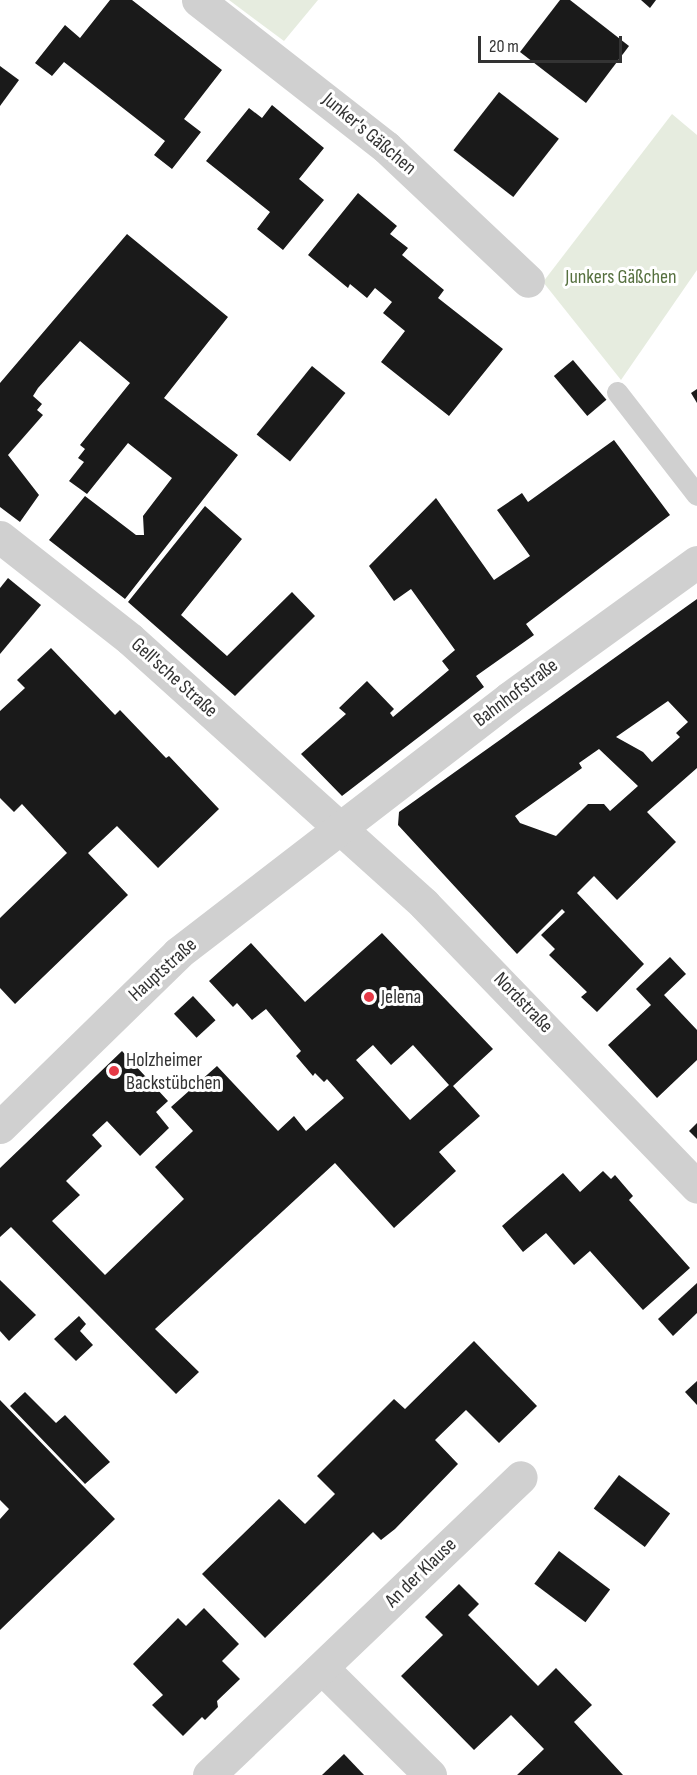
<!DOCTYPE html>
<html>
<head>
<meta charset="utf-8">
<style>
	body { margin:0 }
	#map { position:relative; width:697px; height:1775px; overflow:hidden; background:#fff; font-family:"Sofia Sans Condensed",sans-serif }
	div>[style] { position:absolute }
	.green>* { inset:0; background:#e6ecdf }
	.building>* { inset:0; background:#1a1a1a; transform-origin:0 0 }
	.lane>* { height:21px; margin:-10.5px; padding:0 10.5px; transform-origin:10.5px; border-radius:10.5px; background:#d0d0d0 }
	.street>* { height:33px; margin:-16.5px; padding:0 16.5px; transform-origin:16.5px; border-radius:16.5px; background:#d0d0d0 }
	.dots>* { width:16px; height:16px; translate:-50% -50%; box-sizing:border-box; border:3px solid #fff; border-radius:50% }
	span { translate:-50% -50%; white-space:nowrap; text-align:center; line-height:1.15; -webkit-text-stroke:6px #fff; paint-order:stroke }
	.street-label { font-size:20px; color:#333 }
	.park-label { font-size:20px; color:#56703f }
	.poi-label { font-size:20px; color:#333 }
	.left { translate:0 -50%; text-align:left }
	.scale { position:absolute; left:478px; top:36px; width:144px; height:27px; box-sizing:border-box; border:3px solid #333; border-top:0; padding-left:8px; font-size:18px; line-height:21px; white-space:nowrap; color:#333; -webkit-text-stroke:4px #fff; paint-order:stroke }
</style>
</head>
<body>
<div id="map">
	<div class="green">
		<div style="clip-path:polygon(229px 0,318px 0,284px 41px)"></div>
		<div style="clip-path:polygon(672px 114px,697px 135px,697px 270px,621px 380px,543px 282px)"></div>
	</div>
	<div class="building">
		<div style="clip-path:polygon(110px 0,132px 0,222px 70px,184px 119px,201px 132px,172px 169px,154px 155px,165px 141px,64px 62px,52px 76px,35px 63px,65px 25px,80px 38px)"></div>
		<div style="clip-path:polygon(560px 0,570px 0,629px 46px,586px 103px,520px 52px)"></div>
		<div style="clip-path:polygon(641px 0,656px 0,650px 8px)"></div>
		<div style="clip-path:polygon(0 66px,19px 80px,0 106px)"></div>
		<div style="left:499px;top:92px;width:76px;height:74px;rotate:38deg"></div>
		<div style="clip-path:polygon(272px 105px,324px 148px,299px 179px,324px 200px,283px 250px,257px 229px,270px 212px,206px 161px,249px 108px,262px 118px)"></div>
		<div style="clip-path:polygon(358px 193px,397px 226px,390px 234px,408px 248px,402px 255px,444px 290px,438px 298px,503px 349px,449px 416px,381px 362px,405px 331px,383px 313px,392px 302px,375px 288px,367px 298px,350px 284px,348px 288px,308px 255px)"></div>
		<div style="clip-path:polygon(127px 234px,228px 317px,164px 398px,238px 455px,125px 599px,49px 540px,85px 496px,136px 535px,144px 535px,143px 516px,172px 478px,128px 443px,87px 494px,69px 481px,84px 462px,78px 458px,85px 449px,80px 445px,130px 383px,80px 341px,38px 388px,33px 396px,42px 404px,37px 410px,43px 415px,8px 455px,39px 495px,20px 522px,0 507px,0 383px)"></div>
		<div style="left:573px;top:360px;width:52px;height:25px;rotate:50deg"></div>
		<div style="left:312px;top:366px;width:43px;height:88px;rotate:39deg"></div>
		<div style="clip-path:polygon(697px 389px,697px 403px,691px 393px)"></div>
		<div style="clip-path:polygon(614px 440px,670px 515px,526px 624px,534px 635px,476px 676px,484px 687px,342px 796px,301px 754px,346px 714px,339px 708px,367px 681px,394px 709px,390px 713px,393px 717px,449px 670px,442px 661px,455px 650px,411px 589px,394px 601px,369px 566px,436px 498px,494px 580px,530px 556px,497px 510px,522px 493px,528px 502px)"></div>
		<div style="clip-path:polygon(205px 506px,242px 539px,181px 615px,227px 656px,292px 592px,315px 616px,235px 696px,128px 602px)"></div>
		<div style="clip-path:polygon(8px 578px,41px 605px,0 654px,0 588px)"></div>
		<div style="clip-path:polygon(evenodd,697px 599px,697px 768px,647px 812px,676px 842px,617px 900px,594px 876px,577px 893px,644px 964px,597px 1012px,581px 997px,587px 992px,549px 955px,555px 949px,541px 935px,565px 912px,562px 909px,517px 954px,398px 825px,399px 812px,697px 599px,668px 701px,688px 722px,676px 733px,680px 737px,652px 762px,643px 752px,616px 737px,668px 701px,697px 599px,599px 749px,638px 786px,610px 811px,604px 804px,588px 804px,556px 836px,520px 823px,515px 816px,582px 768px,579px 763px,599px 749px)"></div>
		<div style="clip-path:polygon(51px 648px,115px 715px,120px 710px,166px 758px,169px 756px,219px 809px,158px 868px,117px 826px,88px 853px,128px 895px,15px 1004px,0 988px,0 918px,67px 853px,22px 804px,14px 812px,0 798px,0 711px,25px 688px,17px 680px)"></div>
		<div style="clip-path:polygon(evenodd,382px 933px,493px 1049px,453px 1086px,480px 1116px,439px 1152px,456px 1171px,394px 1228px,335px 1163px,155px 1329px,199px 1372px,176px 1394px,11px 1227px,0 1237px,0 1168px,122px 1051px,168px 1101px,156px 1112px,169px 1128px,140px 1156px,107px 1121px,92px 1135px,102px 1146px,66px 1181px,80px 1195px,52px 1221px,105px 1275px,184px 1199px,155px 1167px,193px 1131px,171px 1107px,217px 1066px,278px 1131px,294px 1116px,306px 1131px,344px 1098px,327px 1079px,324px 1082px,315px 1073px,313px 1076px,296px 1056px,301px 1051px,266px 1009px,252px 1020px,237px 1003px,233px 1007px,209px 981px,251px 943px,305px 1002px,382px 933px,373px 1045px,391px 1065px,413px 1045px,449px 1085px,410px 1120px,356px 1060px,373px 1045px)"></div>
		<div style="clip-path:polygon(670px 957px,686px 974px,664px 995px,697px 1030px,697px 1060px,657px 1098px,608px 1045px,651px 1005px,636px 989px)"></div>
		<div style="left:193px;top:996px;width:33px;height:26px;rotate:47deg"></div>
		<div style="clip-path:polygon(697px 1123px,697px 1139px,689px 1131px)"></div>
		<div style="clip-path:polygon(603px 1171px,611px 1179px,615px 1175px,633px 1196px,629px 1200px,690px 1268px,643px 1310px,590px 1251px,574px 1265px,546px 1233px,523px 1252px,502px 1226px,563px 1173px,580px 1192px)"></div>
		<div style="clip-path:polygon(0 1280px,36px 1315px,9px 1341px,0 1331px)"></div>
		<div style="clip-path:polygon(697px 1283px,697px 1313px,673px 1336px,658px 1319px)"></div>
		<div style="clip-path:polygon(79px 1316px,86px 1324px,80px 1331px,93px 1345px,76px 1361px,54px 1339px)"></div>
		<div style="clip-path:polygon(474px 1341px,537px 1406px,499px 1443px,466px 1410px,435px 1440px,458px 1464px,395px 1529px,381px 1540px,373px 1532px,265px 1638px,202px 1574px,279px 1499px,305px 1524px,335px 1494px,317px 1476px,394px 1399px,405px 1409px)"></div>
		<div style="clip-path:polygon(697px 1381px,697px 1405px,685px 1392px)"></div>
		<div style="clip-path:polygon(25px 1392px,56px 1423px,65px 1415px,110px 1462px,85px 1484px,10px 1406px)"></div>
		<div style="clip-path:polygon(0 1400px,115px 1519px,0 1630px,0 1519px,9px 1509px,0 1500px)"></div>
		<div style="left:619px;top:1475px;width:64px;height:42px;rotate:37deg"></div>
		<div style="left:559px;top:1551px;width:64px;height:41px;rotate:37deg"></div>
		<div style="clip-path:polygon(459px 1584px,479px 1604px,468px 1615px,538px 1686px,556px 1668px,592px 1705px,574px 1722px,623px 1775px,517px 1775px,544px 1749px,511px 1715px,474px 1750px,401px 1676px,443px 1635px,425px 1617px)"></div>
		<div style="clip-path:polygon(204px 1608px,239px 1644px,222px 1661px,240px 1679px,217px 1701px,218px 1707px,205px 1720px,202px 1717px,183px 1736px,152px 1705px,163px 1695px,133px 1664px,178px 1618px,186px 1626px)"></div>
		<div style="clip-path:polygon(344px 1754px,364px 1775px,322px 1775px)"></div>
	</div>
	<div class="lane">
		<div style="left:617px;top:392px;width:130px;rotate:52.2deg"></div>
	</div>
	<div class="street">
		<div style="left:198px;top:0;width:239px;rotate:38deg"></div>
		<div style="left:386px;top:147px;width:195px;rotate:43.3deg"></div>
		<div style="left:0;top:537px;width:165px;rotate:38.1deg"></div>
		<div style="left:130px;top:639px;width:396px;rotate:42deg"></div>
		<div style="left:424px;top:904px;width:393px;rotate:46deg"></div>
		<div style="left:0;top:1127px;width:249px;rotate:-44.3deg"></div>
		<div style="left:178px;top:953px;width:418px;rotate:-37.6deg"></div>
		<div style="left:509px;top:698px;width:232px;rotate:-35.9deg"></div>
		<div style="left:322px;top:1668px;width:152px;rotate:44.7deg"></div>
		<div style="left:209px;top:1775px;width:431px;rotate:-43.7deg"></div>
	</div>
	<div class="dots">
		<div style="left:369px;top:997px;background:#e63946"></div>
		<div style="left:114px;top:1071px;background:#e63946"></div>
	</div>
	<div class="street-label">
		<span style="left:369px;top:134px;rotate:40deg">Junker's Gäßchen</span>
		<span style="left:174px;top:678px;rotate:42deg">Gell'sche Straße</span>
		<span style="left:516px;top:693px;rotate:-37deg">Bahnhofstraße</span>
		<span style="left:163px;top:970px;rotate:-42deg">Hauptstraße</span>
		<span style="left:523px;top:1003px;rotate:46deg">Nordstraße</span>
		<span style="left:421px;top:1573px;rotate:-44deg">An der Klause</span>
	</div>
	<div class="park-label">
		<span style="left:621px;top:277px">Junkers Gäßchen</span>
	</div>
	<div class="poi-label">
		<span class="left" style="left:381px;top:997px">Jelena</span>
		<span class="left" style="left:126px;top:1072px">Holzheimer<br>Backstübchen</span>
	</div>
	<div class="scale">20 m</div>
</div>
</body>
</html>
